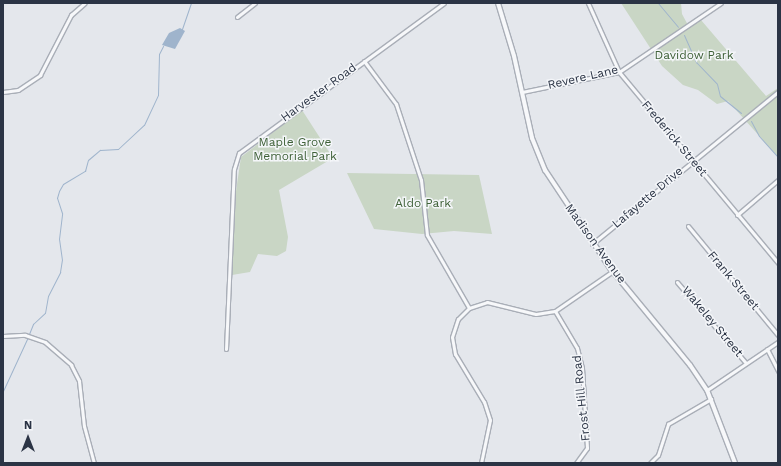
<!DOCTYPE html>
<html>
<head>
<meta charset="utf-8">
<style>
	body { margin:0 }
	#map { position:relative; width:781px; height:466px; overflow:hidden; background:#e4e7ec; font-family:"Work Sans",sans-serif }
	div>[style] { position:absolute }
	.green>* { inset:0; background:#c9d6c5 }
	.water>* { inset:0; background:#9fb4cc }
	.stream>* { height:1px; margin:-0.5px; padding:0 0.5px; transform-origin:0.5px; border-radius:0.5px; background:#9fb4cc }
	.roads { filter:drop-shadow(1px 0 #a9aeb7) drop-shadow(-1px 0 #a9aeb7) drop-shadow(0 1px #a9aeb7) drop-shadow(0 -1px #a9aeb7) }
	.minor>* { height:3px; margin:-1.5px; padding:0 1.5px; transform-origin:1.5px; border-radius:1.5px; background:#f7f8fa }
	.tertiary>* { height:4px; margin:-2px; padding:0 2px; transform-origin:2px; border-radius:2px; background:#f7f8fa }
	span { translate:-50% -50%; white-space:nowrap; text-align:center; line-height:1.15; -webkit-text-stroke:3px #f4f6f9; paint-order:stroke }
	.park-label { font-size:12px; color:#3f6138 }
	.street-label { font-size:12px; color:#2b3445 }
	.frame { position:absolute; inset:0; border:4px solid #2b3445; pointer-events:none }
	.north { position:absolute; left:8px; top:418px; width:40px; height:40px; -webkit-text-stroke:3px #f4f6f9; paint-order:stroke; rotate:0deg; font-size:11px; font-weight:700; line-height:16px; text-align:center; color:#2b3445 }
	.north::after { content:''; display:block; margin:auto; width:14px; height:18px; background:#2b3445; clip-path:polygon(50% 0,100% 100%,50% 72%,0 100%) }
</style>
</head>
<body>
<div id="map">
	<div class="green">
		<div style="clip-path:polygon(621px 3px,681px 3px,682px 14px,689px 27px,701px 20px,766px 96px,778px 88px,778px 157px,728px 101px,717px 104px,698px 90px,683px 85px,662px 66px)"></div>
		<div style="clip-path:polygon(302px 110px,333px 158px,279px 190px,288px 237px,286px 251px,277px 256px,258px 254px,250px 272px,232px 275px,236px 191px,241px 157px)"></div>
		<div style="clip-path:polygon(347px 173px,479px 175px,492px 234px,454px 231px,422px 234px,374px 229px)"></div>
	</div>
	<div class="water">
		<div style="clip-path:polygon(180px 28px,185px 31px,175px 49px,162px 45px,169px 33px)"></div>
	</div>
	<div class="stream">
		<div style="left:658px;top:3px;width:31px;rotate:50deg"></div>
		<div style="left:182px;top:29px;width:28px;rotate:-71deg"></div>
		<div style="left:684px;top:35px;width:30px;rotate:66deg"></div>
		<div style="left:696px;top:62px;width:30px;rotate:46deg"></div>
		<div style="left:717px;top:84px;width:12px;rotate:76deg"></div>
		<div style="left:720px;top:96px;width:27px;rotate:39deg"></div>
		<div style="left:751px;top:121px;width:17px;rotate:62deg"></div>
		<div style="left:759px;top:136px;width:28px;rotate:48deg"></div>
		<div style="left:29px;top:334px;width:11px;rotate:-68deg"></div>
		<div style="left:33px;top:324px;width:16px;rotate:-43deg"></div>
		<div style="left:45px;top:313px;width:17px;rotate:-80deg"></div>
		<div style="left:48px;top:296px;width:27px;rotate:-63deg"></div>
		<div style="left:60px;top:272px;width:12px;rotate:-81deg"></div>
		<div style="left:62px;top:260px;width:21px;rotate:-98deg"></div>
		<div style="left:59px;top:239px;width:26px;rotate:-83deg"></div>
		<div style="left:62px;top:213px;width:16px;rotate:-108deg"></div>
		<div style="left:57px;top:198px;width:7px;rotate:-74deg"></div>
		<div style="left:59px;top:191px;width:8px;rotate:-60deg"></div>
		<div style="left:63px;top:184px;width:26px;rotate:-31deg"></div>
		<div style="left:85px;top:171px;width:11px;rotate:-75deg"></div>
		<div style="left:88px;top:160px;width:16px;rotate:-40deg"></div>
		<div style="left:100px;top:150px;width:18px;rotate:-3deg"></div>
		<div style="left:118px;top:149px;width:35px;rotate:-43deg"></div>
		<div style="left:144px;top:125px;width:33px;rotate:-65deg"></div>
		<div style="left:158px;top:95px;width:41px;rotate:-88.6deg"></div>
		<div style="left:159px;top:54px;width:9px;rotate:-63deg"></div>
		<div style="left:3px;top:391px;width:60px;rotate:-65.2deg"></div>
	</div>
	<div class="roads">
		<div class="minor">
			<div style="left:588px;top:3px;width:76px;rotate:65.8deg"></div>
			<div style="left:619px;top:72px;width:249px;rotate:50.2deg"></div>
			<div style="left:237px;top:17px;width:23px;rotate:-38deg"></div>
			<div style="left:364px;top:61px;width:54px;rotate:53.3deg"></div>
			<div style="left:396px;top:104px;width:80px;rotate:71.8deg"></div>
			<div style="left:421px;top:180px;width:55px;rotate:83.8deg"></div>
			<div style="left:427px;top:235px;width:84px;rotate:60.1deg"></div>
			<div style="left:3px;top:92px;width:15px;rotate:-8deg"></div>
			<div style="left:18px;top:90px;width:27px;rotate:-34deg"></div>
			<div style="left:40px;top:75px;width:68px;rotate:-62.7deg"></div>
			<div style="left:71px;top:15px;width:18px;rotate:-41deg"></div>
			<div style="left:522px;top:92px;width:99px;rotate:-11.7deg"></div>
			<div style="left:619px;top:72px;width:123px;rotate:-34.1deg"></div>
			<div style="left:737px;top:215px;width:54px;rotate:-40.5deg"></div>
			<div style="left:688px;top:226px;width:141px;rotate:50.5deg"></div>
			<div style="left:592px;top:244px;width:240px;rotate:-39.3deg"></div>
			<div style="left:677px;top:282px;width:106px;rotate:49.6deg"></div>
			<div style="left:555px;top:311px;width:43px;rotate:59.3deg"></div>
			<div style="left:577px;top:348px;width:21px;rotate:76deg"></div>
			<div style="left:582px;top:368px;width:80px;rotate:86.4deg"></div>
			<div style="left:587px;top:448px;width:19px;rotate:126deg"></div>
			<div style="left:3px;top:336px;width:22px;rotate:-3deg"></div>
			<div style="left:25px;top:335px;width:21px;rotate:19deg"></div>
			<div style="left:45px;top:342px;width:35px;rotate:41deg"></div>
			<div style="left:71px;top:365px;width:18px;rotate:63deg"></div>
			<div style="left:79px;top:381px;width:45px;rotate:83.7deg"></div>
			<div style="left:84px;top:426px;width:38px;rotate:75deg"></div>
			<div style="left:226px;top:349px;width:180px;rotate:-87.5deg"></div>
			<div style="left:234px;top:169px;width:17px;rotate:-73deg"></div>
			<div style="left:239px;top:153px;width:254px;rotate:-36.2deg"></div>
			<div style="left:767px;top:349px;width:25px;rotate:63deg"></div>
			<div style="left:707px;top:390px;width:86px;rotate:-34.1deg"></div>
			<div style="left:481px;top:463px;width:44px;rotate:-78.2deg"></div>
			<div style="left:490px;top:420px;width:19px;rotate:-108deg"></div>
			<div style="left:484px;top:402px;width:56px;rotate:-121.1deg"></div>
			<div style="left:455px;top:354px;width:17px;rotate:-100deg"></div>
			<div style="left:452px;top:337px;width:19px;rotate:-72deg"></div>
			<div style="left:458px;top:319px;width:16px;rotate:-45deg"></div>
			<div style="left:469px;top:308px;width:19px;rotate:-18deg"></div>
			<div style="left:487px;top:302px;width:50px;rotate:13.8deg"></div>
			<div style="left:536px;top:314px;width:19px;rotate:-9deg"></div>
			<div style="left:555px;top:311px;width:70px;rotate:-34.6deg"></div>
			<div style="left:650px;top:463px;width:11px;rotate:-45deg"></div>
			<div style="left:658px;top:455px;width:33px;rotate:-72deg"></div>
			<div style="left:668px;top:424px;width:50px;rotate:-30.2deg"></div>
		</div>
		<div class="tertiary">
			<div style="left:498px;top:3px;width:55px;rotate:73.2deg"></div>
			<div style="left:514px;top:56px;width:84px;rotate:77.6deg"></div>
			<div style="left:532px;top:138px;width:35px;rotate:68deg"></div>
			<div style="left:545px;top:170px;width:118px;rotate:56.4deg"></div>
			<div style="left:610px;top:268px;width:126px;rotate:50.5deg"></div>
			<div style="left:690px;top:365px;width:30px;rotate:56deg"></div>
			<div style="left:707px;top:390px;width:78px;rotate:69deg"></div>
		</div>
	</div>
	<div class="park-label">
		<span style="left:694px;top:56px">Davidow Park</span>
		<span style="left:295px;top:150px">Maple Grove<br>Memorial Park</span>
		<span style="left:423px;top:204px">Aldo Park</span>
	</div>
	<div class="street-label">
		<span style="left:583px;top:78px;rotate:-13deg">Revere Lane</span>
		<span style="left:319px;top:93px;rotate:-36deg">Harvester Road</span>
		<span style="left:674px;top:139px;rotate:50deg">Frederick Street</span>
		<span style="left:648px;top:198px;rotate:-40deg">Lafayette Drive</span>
		<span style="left:595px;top:244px;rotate:54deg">Madison Avenue</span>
		<span style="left:733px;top:281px;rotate:50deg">Frank Street</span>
		<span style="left:712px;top:322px;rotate:50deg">Wakeley Street</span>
		<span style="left:582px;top:398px;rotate:-96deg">Frost Hill Road</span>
	</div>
	<div class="frame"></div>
	<div class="north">N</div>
</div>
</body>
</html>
